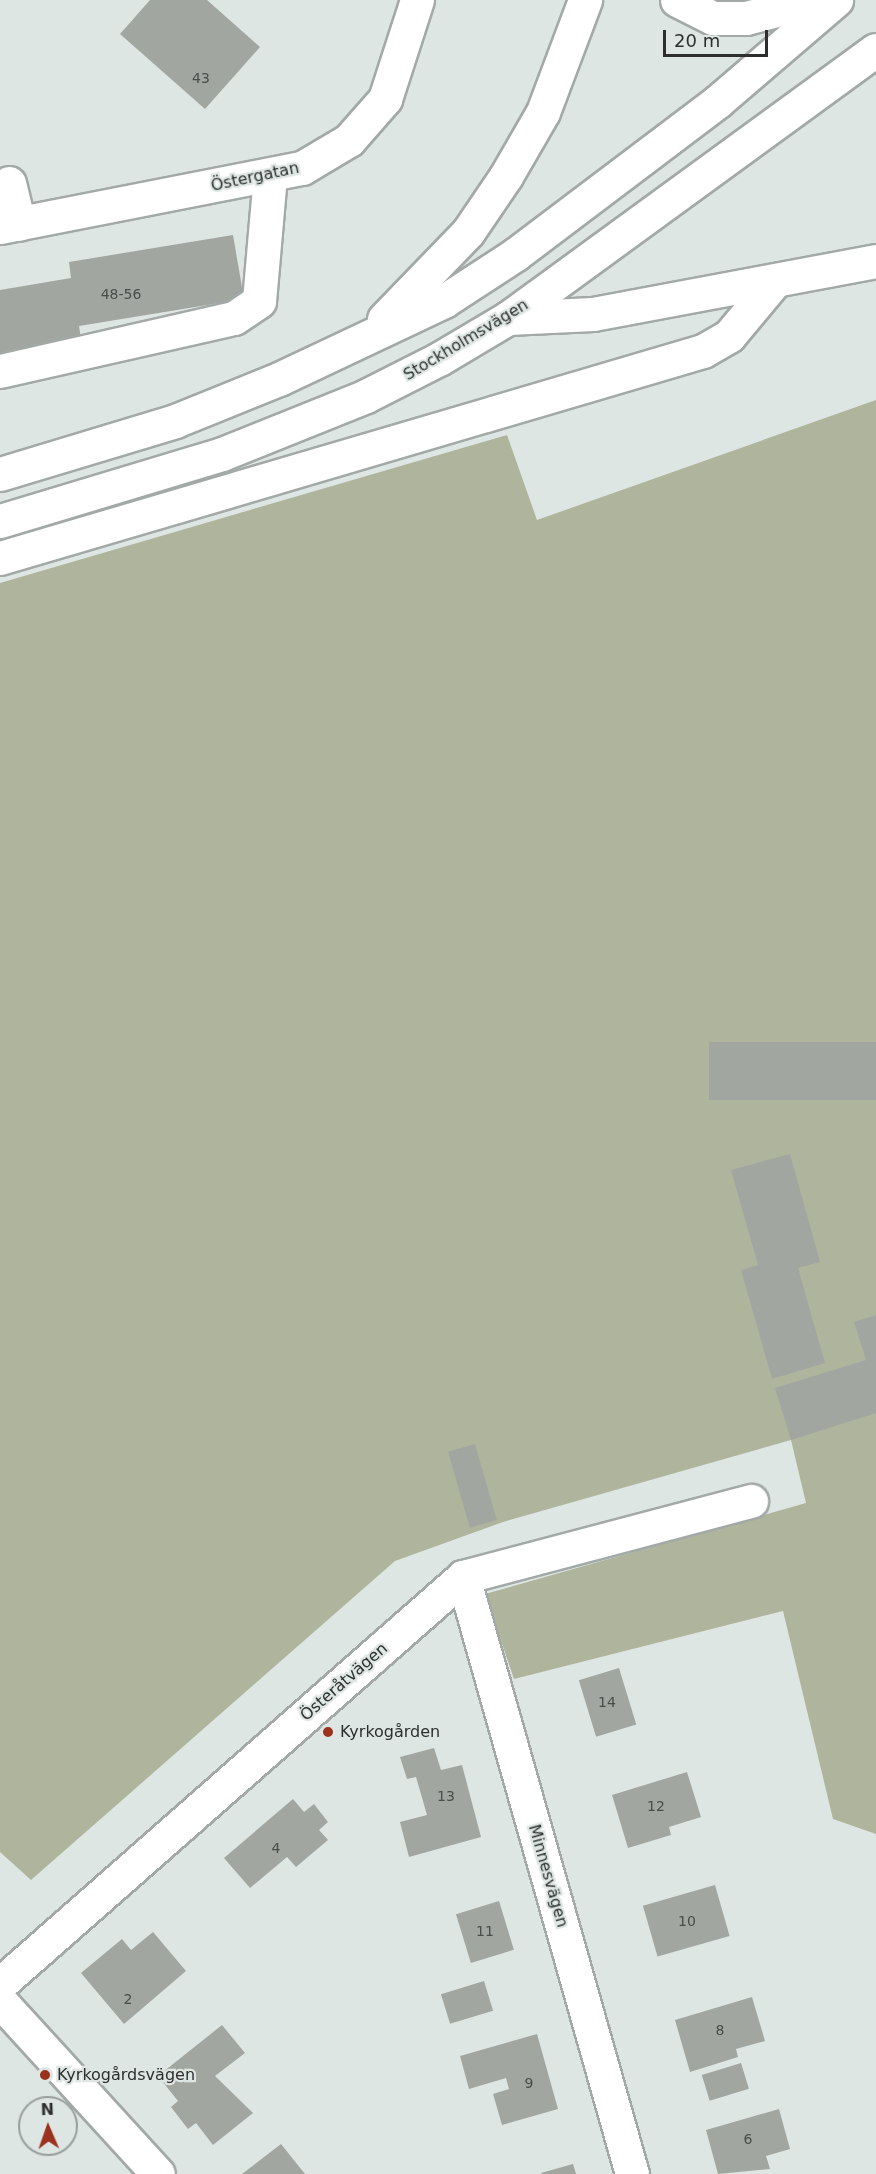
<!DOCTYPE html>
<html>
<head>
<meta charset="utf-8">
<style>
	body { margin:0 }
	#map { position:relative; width:876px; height:2174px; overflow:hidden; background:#dee6e3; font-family:"DejaVu Sans",sans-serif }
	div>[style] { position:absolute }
	.green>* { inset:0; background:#afb59d }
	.building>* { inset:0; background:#a1a6a1; transform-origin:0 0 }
	.roads { filter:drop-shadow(2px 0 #a2a9a7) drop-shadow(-2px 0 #a2a9a7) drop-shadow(0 2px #a2a9a7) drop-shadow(0 -2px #a2a9a7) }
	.minor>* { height:33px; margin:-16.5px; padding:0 16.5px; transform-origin:16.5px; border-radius:16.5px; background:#fff }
	.major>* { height:33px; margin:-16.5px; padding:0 16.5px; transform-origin:16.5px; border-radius:16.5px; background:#fff }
	.dots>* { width:16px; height:16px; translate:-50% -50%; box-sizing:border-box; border:3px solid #dee6e3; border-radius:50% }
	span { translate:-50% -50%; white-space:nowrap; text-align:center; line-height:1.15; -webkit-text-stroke:4.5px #dee6e3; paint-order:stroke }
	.number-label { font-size:14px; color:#494d4b }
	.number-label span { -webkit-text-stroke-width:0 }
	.street-label { font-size:16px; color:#2c2f2e }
	.poi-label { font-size:16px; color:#2c2f2e }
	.left { translate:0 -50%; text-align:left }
	.north { position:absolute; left:18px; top:2096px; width:60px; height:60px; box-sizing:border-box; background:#dee6e3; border:2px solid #979d9b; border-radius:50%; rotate:358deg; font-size:16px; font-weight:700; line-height:24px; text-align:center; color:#2c2f2e }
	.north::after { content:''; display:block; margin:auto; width:21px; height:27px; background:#9b321e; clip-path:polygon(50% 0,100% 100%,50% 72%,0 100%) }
	.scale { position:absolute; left:663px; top:30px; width:105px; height:27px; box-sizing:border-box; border:3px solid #2c2f2e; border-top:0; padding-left:8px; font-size:18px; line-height:21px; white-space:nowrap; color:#2c2f2e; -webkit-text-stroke:4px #dee6e3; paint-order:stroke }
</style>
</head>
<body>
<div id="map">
	<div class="green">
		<div style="clip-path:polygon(876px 400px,876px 1834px,833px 1819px,783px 1611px,514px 1679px,485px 1594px,806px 1503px,791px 1440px,503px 1522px,395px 1561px,31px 1880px,0 1852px,0 583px,507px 435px,537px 520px)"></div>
	</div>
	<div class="building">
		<div style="clip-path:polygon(150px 0,207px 0,260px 47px,205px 109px,120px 34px)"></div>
		<div style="clip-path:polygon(233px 235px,244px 299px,79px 326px,82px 345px,0 358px,0 290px,71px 278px,69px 262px)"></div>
		<div style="left:876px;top:1042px;width:58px;height:167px;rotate:90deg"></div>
		<div style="clip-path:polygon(790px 1154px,820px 1262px,798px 1268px,825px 1363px,772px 1379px,741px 1270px,758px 1265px,731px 1170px)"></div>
		<div style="clip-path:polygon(876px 1315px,876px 1413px,791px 1440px,775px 1388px,866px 1360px,854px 1322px)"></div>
		<div style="left:475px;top:1444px;width:79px;height:28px;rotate:74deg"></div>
		<div style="left:619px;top:1668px;width:59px;height:42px;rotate:73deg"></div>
		<div style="clip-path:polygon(434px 1748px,441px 1770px,462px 1765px,481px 1837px,409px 1857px,400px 1822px,427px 1815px,416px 1777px,407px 1779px,400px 1757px)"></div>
		<div style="clip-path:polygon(687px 1772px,701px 1817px,669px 1827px,671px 1835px,628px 1848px,612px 1795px)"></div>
		<div style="clip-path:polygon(293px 1799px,304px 1812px,314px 1804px,328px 1822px,319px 1830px,328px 1840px,296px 1867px,287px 1857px,250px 1888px,224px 1858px)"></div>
		<div style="left:715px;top:1885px;width:53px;height:75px;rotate:74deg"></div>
		<div style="left:499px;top:1901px;width:51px;height:45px;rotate:73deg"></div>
		<div style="clip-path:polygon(153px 1932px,186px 1971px,124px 2024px,81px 1973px,122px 1939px,131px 1950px)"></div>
		<div style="left:484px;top:1981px;width:31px;height:45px;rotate:73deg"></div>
		<div style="clip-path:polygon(752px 1997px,765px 2041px,736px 2049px,738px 2057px,690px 2072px,675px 2020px)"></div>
		<div style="clip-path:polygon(222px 2025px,245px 2053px,215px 2076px,253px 2113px,213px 2145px,196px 2123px,188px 2129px,171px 2107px,178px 2101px,158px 2076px)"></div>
		<div style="clip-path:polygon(537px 2034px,558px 2109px,502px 2125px,493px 2094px,509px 2089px,506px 2078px,469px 2089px,460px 2056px)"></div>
		<div style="left:741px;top:2063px;width:27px;height:41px;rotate:73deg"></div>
		<div style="clip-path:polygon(779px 2109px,790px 2149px,766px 2156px,770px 2169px,718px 2174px,706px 2130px)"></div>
		<div style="clip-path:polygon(281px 2144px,305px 2174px,242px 2174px)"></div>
		<div style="clip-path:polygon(573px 2164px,576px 2174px,542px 2174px,541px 2173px)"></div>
	</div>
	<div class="roads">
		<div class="minor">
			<div style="left:9px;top:183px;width:42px;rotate:76.3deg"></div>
			<div style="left:0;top:227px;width:308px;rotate:-11.1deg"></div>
			<div style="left:302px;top:168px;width:55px;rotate:-30.8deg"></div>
			<div style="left:349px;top:140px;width:55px;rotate:-48.7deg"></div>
			<div style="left:385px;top:99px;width:104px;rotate:-72.1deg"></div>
			<div style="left:0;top:371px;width:240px;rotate:-12.8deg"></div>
			<div style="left:234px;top:318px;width:30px;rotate:-34deg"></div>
			<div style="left:259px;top:301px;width:126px;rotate:-85deg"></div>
			<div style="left:0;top:558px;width:733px;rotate:-16.41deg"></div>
			<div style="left:703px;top:351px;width:30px;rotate:-30deg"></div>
			<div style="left:729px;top:336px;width:70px;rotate:-50.2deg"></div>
			<div style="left:463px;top:1577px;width:620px;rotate:74.19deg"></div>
			<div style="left:0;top:1984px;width:616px;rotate:-41.32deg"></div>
			<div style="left:463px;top:1577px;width:298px;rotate:-14.8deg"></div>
			<div style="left:0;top:2001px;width:234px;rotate:47.6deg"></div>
		</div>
		<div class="major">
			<div style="left:677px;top:0;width:40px;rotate:26.6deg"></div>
			<div style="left:713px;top:18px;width:33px"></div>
			<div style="left:746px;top:18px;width:71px;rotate:-14.6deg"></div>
			<div style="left:508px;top:318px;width:85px;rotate:-2.7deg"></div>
			<div style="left:593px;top:314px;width:288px;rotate:-10.6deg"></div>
			<div style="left:384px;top:319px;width:121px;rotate:-46deg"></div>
			<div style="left:468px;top:232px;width:68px;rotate:-55.8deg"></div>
			<div style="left:506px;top:176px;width:74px;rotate:-60deg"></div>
			<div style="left:543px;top:112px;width:120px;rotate:-69.4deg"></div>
			<div style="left:0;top:474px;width:183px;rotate:-16.8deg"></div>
			<div style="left:175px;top:421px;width:112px;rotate:-22deg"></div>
			<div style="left:279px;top:379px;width:183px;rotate:-25.3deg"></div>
			<div style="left:444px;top:301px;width:86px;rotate:-33.1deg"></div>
			<div style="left:516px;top:254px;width:252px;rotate:-37.1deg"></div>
			<div style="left:717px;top:102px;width:157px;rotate:-40.6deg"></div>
			<div style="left:0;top:521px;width:232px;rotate:-16.8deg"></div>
			<div style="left:222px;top:454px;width:155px;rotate:-21.9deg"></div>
			<div style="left:366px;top:396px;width:82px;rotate:-26.9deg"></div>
			<div style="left:439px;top:359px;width:80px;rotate:-30.7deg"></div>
			<div style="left:508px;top:318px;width:455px;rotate:-36.1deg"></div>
		</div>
	</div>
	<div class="dots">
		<div style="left:328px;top:1732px;background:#9b321e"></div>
		<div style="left:45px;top:2075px;background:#9b321e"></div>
	</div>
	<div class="number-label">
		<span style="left:201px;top:78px">43</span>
		<span style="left:121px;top:294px">48-56</span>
		<span style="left:607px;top:1702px">14</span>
		<span style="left:446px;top:1796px">13</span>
		<span style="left:656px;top:1806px">12</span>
		<span style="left:276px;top:1848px">4</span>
		<span style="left:687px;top:1921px">10</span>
		<span style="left:485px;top:1931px">11</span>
		<span style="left:128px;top:1999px">2</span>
		<span style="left:720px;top:2030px">8</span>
		<span style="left:529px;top:2083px">9</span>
		<span style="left:748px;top:2139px">6</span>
	</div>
	<div class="street-label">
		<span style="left:255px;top:177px;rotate:-12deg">Östergatan</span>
		<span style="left:466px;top:340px;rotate:-31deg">Stockholmsvägen</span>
		<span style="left:344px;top:1682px;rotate:-41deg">Österåtvägen</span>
		<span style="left:548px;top:1876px;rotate:74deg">Minnesvägen</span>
	</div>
	<div class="poi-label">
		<span class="left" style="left:340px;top:1732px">Kyrkogården</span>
		<span class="left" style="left:57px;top:2075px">Kyrkogårdsvägen</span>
	</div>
	<div class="north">N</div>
	<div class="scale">20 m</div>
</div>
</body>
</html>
